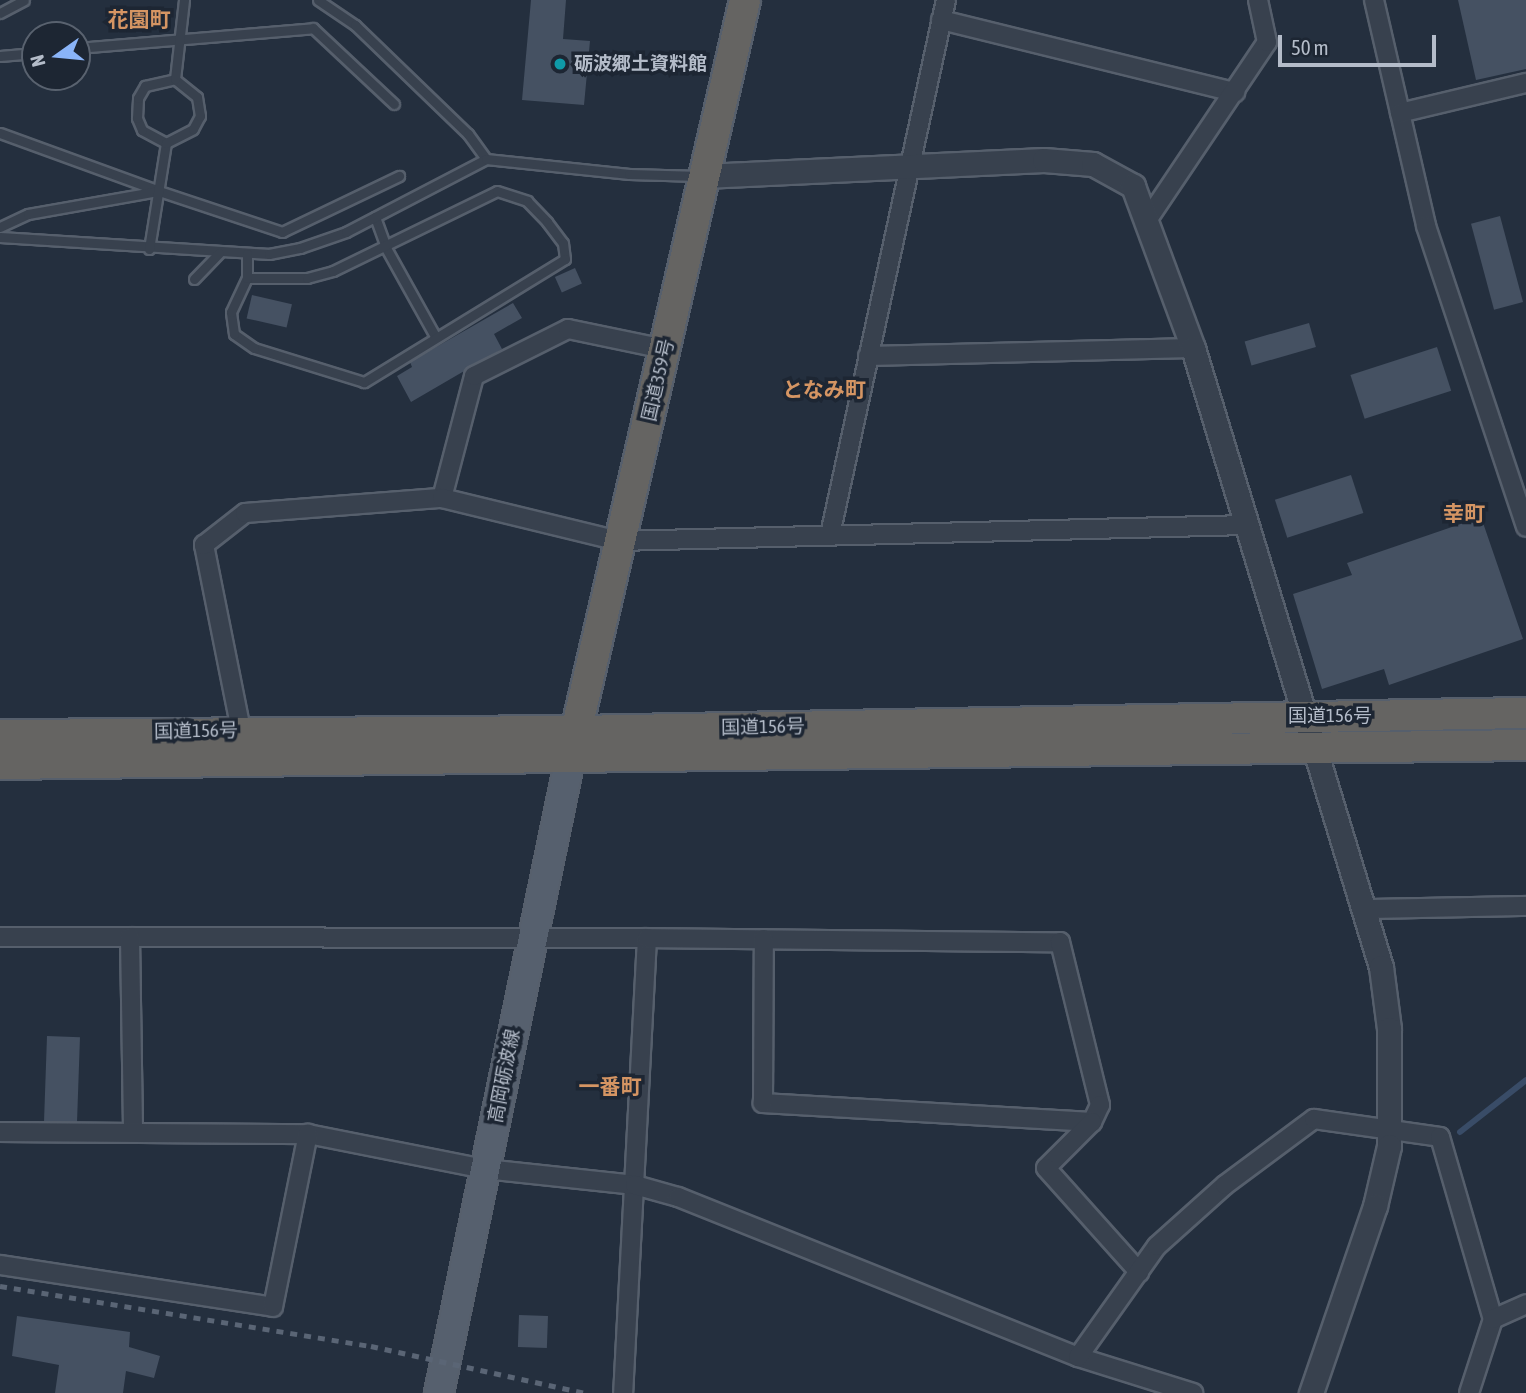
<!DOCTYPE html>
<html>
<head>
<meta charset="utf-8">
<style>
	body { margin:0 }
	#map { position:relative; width:1526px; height:1393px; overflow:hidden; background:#242f3e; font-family:"Asap Condensed","Noto Sans JP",sans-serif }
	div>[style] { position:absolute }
	.stream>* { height:6px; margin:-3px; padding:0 3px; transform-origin:3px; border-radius:3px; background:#394c67 }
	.building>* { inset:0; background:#455162; transform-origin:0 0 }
	.roads { filter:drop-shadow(2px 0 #565f6c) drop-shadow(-2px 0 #565f6c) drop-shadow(0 2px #565f6c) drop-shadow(0 -2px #565f6c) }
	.service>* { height:9px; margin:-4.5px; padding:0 4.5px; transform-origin:4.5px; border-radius:4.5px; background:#38414e }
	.minor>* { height:18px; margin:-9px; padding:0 9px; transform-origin:9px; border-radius:9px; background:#38414e }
	.tertiary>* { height:23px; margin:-11.5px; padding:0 11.5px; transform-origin:11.5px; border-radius:11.5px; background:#38414e }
	.primary>* { height:28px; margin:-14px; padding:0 14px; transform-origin:14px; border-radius:14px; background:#56606e }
	.trunk>* { height:30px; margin:-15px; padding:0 15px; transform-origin:15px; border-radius:15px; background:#656462 }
	.rail>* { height:5px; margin-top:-2.5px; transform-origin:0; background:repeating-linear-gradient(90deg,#5a6575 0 7px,transparent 0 14px) }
	.dots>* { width:19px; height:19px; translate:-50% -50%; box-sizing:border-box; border:4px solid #1d2633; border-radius:50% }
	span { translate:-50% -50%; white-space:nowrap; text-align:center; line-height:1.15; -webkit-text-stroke:7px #1d2633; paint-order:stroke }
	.poi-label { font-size:19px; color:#b4bcc9; font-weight:700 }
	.left { translate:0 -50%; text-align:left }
	.street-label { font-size:19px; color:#b4bcc9 }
	.neighbourhood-label { font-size:21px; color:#d59563; font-weight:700 }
	.north { position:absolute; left:21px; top:21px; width:70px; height:70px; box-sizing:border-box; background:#1d2633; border:2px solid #59626f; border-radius:50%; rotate:255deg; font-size:19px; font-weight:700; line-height:28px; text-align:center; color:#b4bcc9 }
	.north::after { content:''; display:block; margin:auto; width:24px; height:32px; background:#8ab4f8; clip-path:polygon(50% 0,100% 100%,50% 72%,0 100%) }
	.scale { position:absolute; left:1278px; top:35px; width:158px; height:32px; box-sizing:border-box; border:4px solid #b4bcc9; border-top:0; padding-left:9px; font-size:21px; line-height:24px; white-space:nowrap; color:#b4bcc9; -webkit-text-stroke:5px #1d2633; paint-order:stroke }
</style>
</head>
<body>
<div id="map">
	<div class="stream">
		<div style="left:1460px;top:1132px;width:84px;rotate:-38.2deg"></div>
	</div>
	<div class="building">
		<div style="clip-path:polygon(531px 0,566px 0,563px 39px,590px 41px,584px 105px,522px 100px)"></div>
		<div style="clip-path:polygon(1458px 0,1526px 0,1526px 69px,1476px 80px)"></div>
		<div style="left:1500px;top:216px;width:89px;height:30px;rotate:75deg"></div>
		<div style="left:575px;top:268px;width:17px;height:22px;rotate:66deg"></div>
		<div style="left:252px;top:295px;width:41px;height:24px;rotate:13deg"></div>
		<div style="clip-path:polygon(513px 303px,522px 318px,494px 334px,502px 349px,411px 402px,397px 376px,412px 367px,410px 362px)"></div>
		<div style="left:1309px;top:323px;width:25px;height:67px;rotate:74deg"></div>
		<div style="left:1437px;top:347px;width:46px;height:91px;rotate:72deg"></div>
		<div style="left:1351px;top:475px;width:40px;height:80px;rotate:72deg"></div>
		<div style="clip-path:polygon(1481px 517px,1523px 639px,1389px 685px,1384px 669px,1322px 689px,1293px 594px,1352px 575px,1347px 563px)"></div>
		<div style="left:47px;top:1036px;width:33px;height:85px;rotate:2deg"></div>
		<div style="left:519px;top:1315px;width:29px;height:32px;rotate:2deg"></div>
		<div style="clip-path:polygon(17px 1316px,130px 1332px,129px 1347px,160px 1356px,154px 1378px,126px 1371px,123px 1393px,55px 1393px,59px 1365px,12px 1356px)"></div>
	</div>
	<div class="roads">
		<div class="service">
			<div style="left:318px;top:0;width:45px;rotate:34deg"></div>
			<div style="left:355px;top:25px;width:157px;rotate:44deg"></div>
			<div style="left:468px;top:134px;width:31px;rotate:54deg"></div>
			<div style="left:0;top:13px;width:27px;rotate:-28deg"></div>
			<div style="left:77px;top:48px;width:237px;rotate:-4.8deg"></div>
			<div style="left:313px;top:28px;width:111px;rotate:43.2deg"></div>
			<div style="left:0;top:56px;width:35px;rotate:-5deg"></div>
			<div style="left:0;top:133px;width:169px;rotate:20deg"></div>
			<div style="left:166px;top:143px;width:27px;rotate:-152deg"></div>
			<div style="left:142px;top:130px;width:13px;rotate:-113deg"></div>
			<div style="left:137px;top:118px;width:20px;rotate:-87deg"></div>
			<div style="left:138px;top:98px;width:14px;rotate:-60deg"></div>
			<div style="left:145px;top:86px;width:31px;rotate:-13deg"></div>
			<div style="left:375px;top:217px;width:33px;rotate:70deg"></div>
			<div style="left:386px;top:248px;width:101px;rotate:60.9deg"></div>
			<div style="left:0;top:227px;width:31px;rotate:-25deg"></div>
			<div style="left:28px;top:214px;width:133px;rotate:-10deg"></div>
			<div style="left:159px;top:191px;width:130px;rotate:18.4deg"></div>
			<div style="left:282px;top:232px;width:130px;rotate:-25.6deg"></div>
			<div style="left:0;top:237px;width:270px;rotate:3.6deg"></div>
			<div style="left:269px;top:254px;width:32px;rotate:-11deg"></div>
			<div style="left:300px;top:248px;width:49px;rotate:-19.2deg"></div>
			<div style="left:346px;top:232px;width:158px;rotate:-27.5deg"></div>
			<div style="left:486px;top:159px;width:144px;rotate:6deg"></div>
			<div style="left:629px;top:174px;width:71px;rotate:1.6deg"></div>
			<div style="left:149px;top:249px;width:107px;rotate:-80.9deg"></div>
			<div style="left:166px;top:143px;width:30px;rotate:-27deg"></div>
			<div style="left:193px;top:129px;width:15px;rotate:-62deg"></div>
			<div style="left:200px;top:116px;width:19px;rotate:-99deg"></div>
			<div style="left:197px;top:97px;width:28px;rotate:-141deg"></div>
			<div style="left:175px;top:79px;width:80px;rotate:-83.5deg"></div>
			<div style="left:247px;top:278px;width:60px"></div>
			<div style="left:307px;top:278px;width:27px;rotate:-15deg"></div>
			<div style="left:333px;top:271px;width:182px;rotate:-26deg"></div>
			<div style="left:497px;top:191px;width:32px;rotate:18deg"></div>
			<div style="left:527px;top:201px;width:29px;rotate:46deg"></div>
			<div style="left:547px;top:222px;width:26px;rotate:53deg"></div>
			<div style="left:563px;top:243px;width:16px;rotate:83deg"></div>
			<div style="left:565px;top:259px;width:236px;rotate:148.5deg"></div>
			<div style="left:364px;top:382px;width:115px;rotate:-162.8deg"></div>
			<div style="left:254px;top:348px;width:24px;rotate:-145deg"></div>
			<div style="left:234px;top:334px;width:22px;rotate:-98deg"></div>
			<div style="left:231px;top:312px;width:38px;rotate:-65deg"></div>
			<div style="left:247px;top:278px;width:24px;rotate:-90deg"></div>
			<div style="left:194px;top:279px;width:36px;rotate:-46deg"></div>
		</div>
		<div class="minor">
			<div style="left:1374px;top:0;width:232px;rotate:77deg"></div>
			<div style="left:1426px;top:226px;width:317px;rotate:71.6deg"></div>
			<div style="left:941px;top:20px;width:303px;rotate:13.8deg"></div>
			<div style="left:1400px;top:113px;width:130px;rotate:-13.4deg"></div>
			<div style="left:1148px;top:219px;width:213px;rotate:-56.1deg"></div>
			<div style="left:1267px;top:42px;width:43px;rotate:-102.1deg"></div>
			<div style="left:868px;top:356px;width:325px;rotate:-1.4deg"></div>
			<div style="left:442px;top:498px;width:126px;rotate:-75.3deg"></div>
			<div style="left:474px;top:376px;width:105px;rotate:-26.6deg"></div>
			<div style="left:568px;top:329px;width:99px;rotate:11.7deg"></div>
			<div style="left:830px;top:535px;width:547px;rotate:-77.77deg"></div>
			<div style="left:241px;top:730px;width:189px;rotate:-101.3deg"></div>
			<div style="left:204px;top:545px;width:52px;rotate:-38deg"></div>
			<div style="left:245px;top:513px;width:198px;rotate:-4.4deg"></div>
			<div style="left:442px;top:498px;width:182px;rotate:13.7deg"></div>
			<div style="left:619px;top:541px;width:626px;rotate:-1.46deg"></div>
			<div style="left:1367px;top:909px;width:159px;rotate:-1.1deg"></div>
			<div style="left:0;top:937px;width:647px;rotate:0.09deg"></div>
			<div style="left:647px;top:938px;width:456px;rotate:93deg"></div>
			<div style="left:130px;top:937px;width:193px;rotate:89.1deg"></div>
			<div style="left:647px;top:938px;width:413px;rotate:0.6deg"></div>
			<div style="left:1060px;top:942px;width:168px;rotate:76.2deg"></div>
			<div style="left:1100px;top:1105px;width:19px;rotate:115deg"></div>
			<div style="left:1092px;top:1122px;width:330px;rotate:-176.7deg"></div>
			<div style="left:763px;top:1103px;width:164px;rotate:-89.7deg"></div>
			<div style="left:1092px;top:1122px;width:65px;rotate:135deg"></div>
			<div style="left:1046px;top:1168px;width:140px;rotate:48.2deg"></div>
			<div style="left:0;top:1132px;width:308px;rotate:0.4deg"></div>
			<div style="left:308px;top:1134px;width:180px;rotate:11.2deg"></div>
			<div style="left:485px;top:1169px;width:151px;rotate:6.1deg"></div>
			<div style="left:635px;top:1185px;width:45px;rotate:15.6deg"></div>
			<div style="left:678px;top:1197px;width:431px;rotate:21.8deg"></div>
			<div style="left:1078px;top:1357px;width:121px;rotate:17.4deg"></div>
			<div style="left:0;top:1265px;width:276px;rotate:8.7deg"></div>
			<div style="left:273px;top:1307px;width:177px;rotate:-78.6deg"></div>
			<div style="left:1078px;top:1357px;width:136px;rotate:-54.6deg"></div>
			<div style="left:1157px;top:1246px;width:91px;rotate:-41.9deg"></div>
			<div style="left:1225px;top:1185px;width:111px;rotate:-36.6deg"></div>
			<div style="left:1314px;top:1119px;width:127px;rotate:8.1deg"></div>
			<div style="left:1440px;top:1137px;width:190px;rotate:73.8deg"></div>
			<div style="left:1469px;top:1393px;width:78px;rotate:-72deg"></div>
			<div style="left:1493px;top:1319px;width:36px;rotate:-24deg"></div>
		</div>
		<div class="tertiary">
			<div style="left:704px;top:176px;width:340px;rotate:-2.7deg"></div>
			<div style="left:1044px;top:160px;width:49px;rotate:4.7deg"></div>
			<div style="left:1093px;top:164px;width:46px;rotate:28.8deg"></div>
			<div style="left:1133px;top:186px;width:173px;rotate:69.7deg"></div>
			<div style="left:1193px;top:348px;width:647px;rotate:73.11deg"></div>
			<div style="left:1381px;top:967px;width:63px;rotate:82.6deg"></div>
			<div style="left:1389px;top:1029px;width:117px;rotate:90deg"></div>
			<div style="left:1389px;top:1146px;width:62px;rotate:103.1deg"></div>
			<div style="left:1375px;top:1206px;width:198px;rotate:108.9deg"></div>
		</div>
		<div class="primary">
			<div style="left:439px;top:1393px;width:647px;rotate:-78.33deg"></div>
		</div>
		<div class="trunk">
			<div style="left:0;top:735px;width:576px;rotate:-0.4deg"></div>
			<div style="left:576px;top:731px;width:950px;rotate:-1.09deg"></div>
			<div style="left:572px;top:749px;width:769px;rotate:-76.99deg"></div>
			<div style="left:0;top:764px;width:1526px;rotate:-0.71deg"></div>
		</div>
	</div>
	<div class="rail">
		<div style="left:0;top:1286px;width:376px;rotate:9.2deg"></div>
		<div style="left:371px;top:1346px;width:218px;rotate:12.4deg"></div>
	</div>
	<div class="dots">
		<div style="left:560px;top:64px;background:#0f9aa8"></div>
	</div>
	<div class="poi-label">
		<span class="left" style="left:574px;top:64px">砺波郷土資料館</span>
	</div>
	<div class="street-label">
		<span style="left:658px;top:380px;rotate:-77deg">国道359号</span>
		<span style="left:1330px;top:716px">国道156号</span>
		<span style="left:763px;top:727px;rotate:-1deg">国道156号</span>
		<span style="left:196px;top:731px;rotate:-1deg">国道156号</span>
		<span style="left:504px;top:1076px;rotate:-79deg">高岡砺波線</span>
	</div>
	<div class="neighbourhood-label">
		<span style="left:139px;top:19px">花園町</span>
		<span style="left:824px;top:389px">となみ町</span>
		<span style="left:1464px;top:513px">幸町</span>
		<span style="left:610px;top:1086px">一番町</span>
	</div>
	<div class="north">N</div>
	<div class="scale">50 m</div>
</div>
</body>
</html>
